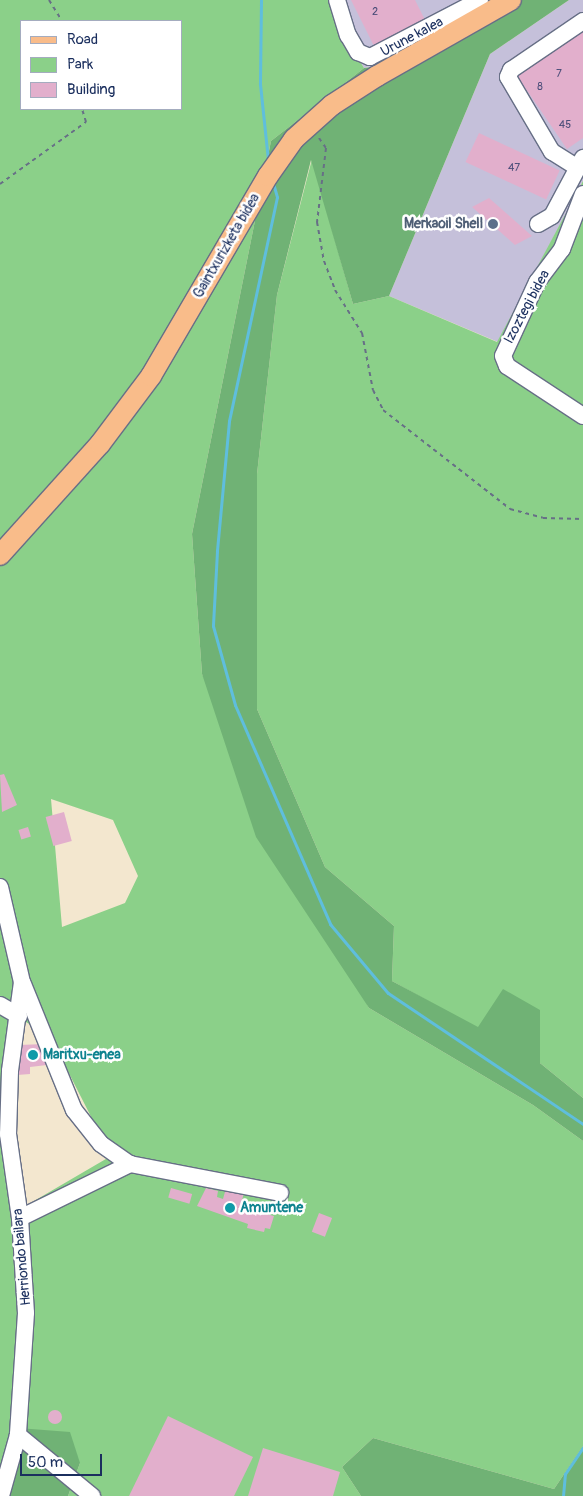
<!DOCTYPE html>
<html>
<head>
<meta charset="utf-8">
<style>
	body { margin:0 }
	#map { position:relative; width:583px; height:1496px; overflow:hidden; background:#f3e7cf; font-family:Pangolin,sans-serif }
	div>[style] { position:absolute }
	.industrial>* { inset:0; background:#c5c0da }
	.green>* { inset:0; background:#8bd089 }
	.forest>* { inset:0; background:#70b275 }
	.stream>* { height:3px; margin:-1.5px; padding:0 1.5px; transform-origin:1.5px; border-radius:1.5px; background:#5fbedd }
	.building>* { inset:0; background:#e2afcc; transform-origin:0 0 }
	.round { border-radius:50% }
	.path>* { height:2px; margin-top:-1px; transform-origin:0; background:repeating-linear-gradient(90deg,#676f86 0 4px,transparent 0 8px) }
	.roads { filter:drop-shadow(1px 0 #676f86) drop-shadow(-1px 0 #676f86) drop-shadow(0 1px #676f86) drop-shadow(0 -1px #676f86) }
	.minor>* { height:16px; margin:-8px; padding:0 8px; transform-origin:8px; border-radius:8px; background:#fff }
	.major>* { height:20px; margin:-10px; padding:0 10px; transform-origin:10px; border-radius:10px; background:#f9bc8a }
	.dots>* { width:14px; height:14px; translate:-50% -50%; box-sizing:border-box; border:2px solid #fff; border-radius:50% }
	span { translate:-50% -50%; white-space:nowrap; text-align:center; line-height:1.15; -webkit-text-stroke:5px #fff; paint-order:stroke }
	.number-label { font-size:11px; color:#4d4f7a }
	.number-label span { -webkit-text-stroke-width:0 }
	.street-label { font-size:14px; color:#1b2f5e }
	.service-label { font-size:14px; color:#4e5e75; font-weight:700 }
	.right { translate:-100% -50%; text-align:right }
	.culture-label { font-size:14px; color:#0d838f; font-weight:700 }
	.left { translate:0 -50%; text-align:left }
	.legend { position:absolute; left:20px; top:20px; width:162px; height:90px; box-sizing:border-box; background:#fff; border:1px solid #a4acbf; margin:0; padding:6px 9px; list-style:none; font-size:15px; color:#1b2f5e }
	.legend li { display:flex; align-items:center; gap:10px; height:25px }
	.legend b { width:25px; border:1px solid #a4acbf }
	.scale { position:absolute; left:20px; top:1454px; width:82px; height:22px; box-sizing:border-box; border:2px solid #1b2f5e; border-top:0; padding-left:6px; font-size:15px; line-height:18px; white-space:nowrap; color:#1b2f5e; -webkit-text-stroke:4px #fff; paint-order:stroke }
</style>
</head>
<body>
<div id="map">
	<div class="industrial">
		<div style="clip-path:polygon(331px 0,500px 0,383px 66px,364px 68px,333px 18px)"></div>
		<div style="clip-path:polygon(569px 0,583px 0,583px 181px,498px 342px,389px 296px,490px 54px)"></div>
	</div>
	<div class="green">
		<div style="clip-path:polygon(evenodd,0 0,331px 0,333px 18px,364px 68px,271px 141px,192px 534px,202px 674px,369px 1008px,533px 1105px,583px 1141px,583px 1446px,554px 1489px,373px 1438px,342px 1467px,361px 1496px,68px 1496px,80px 1463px,0 1479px,0 0,21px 21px,181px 21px,181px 109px,21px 109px,21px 21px,0 0,51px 799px,113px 820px,138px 876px,125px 903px,62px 927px,51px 799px,0 0,24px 1021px,50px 1036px,111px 1156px,22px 1208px,7px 1106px,24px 1021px)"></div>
		<div style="clip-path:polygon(312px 159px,353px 304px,389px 296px,497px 342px,583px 181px,583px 1098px,540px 1063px,392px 981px,394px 926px,325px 867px,257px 709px,257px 474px,277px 295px)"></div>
	</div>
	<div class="forest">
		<div style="clip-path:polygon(500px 0,569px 0,490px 54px,389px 296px,353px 304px,311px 160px,277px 295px,257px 474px,257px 709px,325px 867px,394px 926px,392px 981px,478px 1027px,503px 989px,540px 1010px,540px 1063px,583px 1098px,583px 1141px,533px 1105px,369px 1008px,256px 837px,202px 674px,192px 534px,271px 141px,364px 68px,383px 66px)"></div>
		<div style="clip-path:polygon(18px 1428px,70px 1432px,80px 1463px,68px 1496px,0 1496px)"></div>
		<div style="clip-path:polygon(373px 1438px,554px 1489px,583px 1446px,583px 1496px,361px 1496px,342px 1467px)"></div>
	</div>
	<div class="stream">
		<div style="left:261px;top:0;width:84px;rotate:90.7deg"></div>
		<div style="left:260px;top:84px;width:76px;rotate:84deg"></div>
		<div style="left:273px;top:183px;width:15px;rotate:74deg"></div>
		<div style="left:277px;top:197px;width:229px;rotate:102.1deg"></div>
		<div style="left:229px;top:421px;width:131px;rotate:95.3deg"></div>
		<div style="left:217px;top:551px;width:75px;rotate:93.1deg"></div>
		<div style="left:213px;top:626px;width:82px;rotate:74.4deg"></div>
		<div style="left:235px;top:705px;width:239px;rotate:66.5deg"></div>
		<div style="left:330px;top:924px;width:90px;rotate:50deg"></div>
		<div style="left:388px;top:993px;width:235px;rotate:33.9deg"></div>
		<div style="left:563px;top:1496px;width:22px;rotate:-85deg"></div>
		<div style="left:565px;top:1474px;width:32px;rotate:-56deg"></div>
	</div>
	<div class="building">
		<div style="clip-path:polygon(351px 0,415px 0,425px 20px,374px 46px)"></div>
		<div style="clip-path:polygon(583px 26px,583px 138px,567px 149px,515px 73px)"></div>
		<div style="left:479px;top:133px;width:89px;height:32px;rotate:25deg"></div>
		<div style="clip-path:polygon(489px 198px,532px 236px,515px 245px,472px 207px)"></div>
		<div style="clip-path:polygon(4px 774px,17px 805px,2px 812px,0 775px)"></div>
		<div style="left:64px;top:812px;width:30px;height:19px;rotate:75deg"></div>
		<div style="left:28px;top:827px;width:10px;height:10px;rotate:73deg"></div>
		<div style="clip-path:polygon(45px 1044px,47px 1065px,30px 1067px,30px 1074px,17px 1075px,19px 1045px)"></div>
		<div style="left:171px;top:1188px;width:22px;height:10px;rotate:16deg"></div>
		<div style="clip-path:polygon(206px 1188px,218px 1191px,217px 1197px,223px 1199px,226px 1188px,244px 1193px,240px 1207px,274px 1216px,270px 1229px,265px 1228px,264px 1232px,247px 1228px,248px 1224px,197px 1206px)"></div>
		<div style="left:319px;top:1213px;width:14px;height:20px;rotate:21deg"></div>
		<div class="round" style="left:48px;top:1410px;width:14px;height:14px"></div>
		<div style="clip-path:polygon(168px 1416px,253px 1457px,234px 1496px,129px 1496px)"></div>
		<div style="clip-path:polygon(263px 1448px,340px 1472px,333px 1496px,248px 1496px)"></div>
	</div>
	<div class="path">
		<div style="left:49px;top:0;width:25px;rotate:58deg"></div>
		<div style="left:319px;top:138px;width:12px;rotate:55deg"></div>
		<div style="left:326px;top:148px;width:75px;rotate:96.9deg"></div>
		<div style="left:317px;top:222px;width:40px;rotate:80deg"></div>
		<div style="left:324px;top:261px;width:31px;rotate:69deg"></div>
		<div style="left:335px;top:290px;width:51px;rotate:57.9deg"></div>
		<div style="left:362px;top:333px;width:58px;rotate:79.1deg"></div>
		<div style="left:373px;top:390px;width:22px;rotate:63deg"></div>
		<div style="left:383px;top:410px;width:161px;rotate:37.9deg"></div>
		<div style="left:510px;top:509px;width:34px;rotate:15deg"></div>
		<div style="left:543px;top:518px;width:40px;rotate:1.4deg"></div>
		<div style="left:0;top:184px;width:106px;rotate:-35.8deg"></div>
		<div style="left:86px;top:122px;width:14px;rotate:-107deg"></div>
	</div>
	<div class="roads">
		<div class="minor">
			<div style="left:337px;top:0;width:37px;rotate:73deg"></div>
			<div style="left:348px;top:35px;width:20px;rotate:60deg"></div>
			<div style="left:358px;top:52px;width:13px;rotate:23deg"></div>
			<div style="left:370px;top:57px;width:124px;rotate:-27.4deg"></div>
			<div style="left:578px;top:168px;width:31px;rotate:-148deg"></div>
			<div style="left:552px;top:152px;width:87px;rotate:-120.4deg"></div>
			<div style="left:508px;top:77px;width:8px;rotate:-67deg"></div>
			<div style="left:511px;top:70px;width:87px;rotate:-34.2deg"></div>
			<div style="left:583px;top:194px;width:59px;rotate:110.9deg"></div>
			<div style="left:562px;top:249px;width:41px;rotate:127.1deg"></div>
			<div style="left:537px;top:282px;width:81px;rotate:114.7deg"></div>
			<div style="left:503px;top:356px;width:11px;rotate:68deg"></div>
			<div style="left:507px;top:366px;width:91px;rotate:33.3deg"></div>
			<div style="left:538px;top:224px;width:16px;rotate:-30deg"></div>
			<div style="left:552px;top:216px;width:66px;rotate:-61.9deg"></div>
			<div style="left:0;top:887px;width:98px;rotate:77deg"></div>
			<div style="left:22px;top:982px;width:90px;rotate:97.7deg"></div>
			<div style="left:10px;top:1071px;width:63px;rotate:91.8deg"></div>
			<div style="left:8px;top:1134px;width:85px;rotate:81.9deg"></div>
			<div style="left:20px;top:1218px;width:95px;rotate:86.4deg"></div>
			<div style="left:26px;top:1313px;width:122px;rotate:93.8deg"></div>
			<div style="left:18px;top:1435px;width:63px;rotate:105.6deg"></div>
			<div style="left:23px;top:984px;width:136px;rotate:68deg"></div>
			<div style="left:74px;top:1110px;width:43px;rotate:51.5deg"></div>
			<div style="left:101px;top:1144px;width:35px;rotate:35deg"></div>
			<div style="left:0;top:1005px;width:22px;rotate:30deg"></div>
			<div style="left:20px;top:1218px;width:123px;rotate:-26.1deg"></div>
			<div style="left:130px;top:1164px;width:153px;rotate:10.9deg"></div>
			<div style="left:18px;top:1435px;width:96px;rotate:39.5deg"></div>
		</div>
		<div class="major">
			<div style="left:0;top:555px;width:149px;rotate:-48deg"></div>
			<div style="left:100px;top:444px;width:85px;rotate:-53.1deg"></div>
			<div style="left:151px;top:376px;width:232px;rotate:-59.7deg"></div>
			<div style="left:268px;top:176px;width:45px;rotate:-54.9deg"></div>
			<div style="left:294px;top:139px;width:51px;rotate:-41.8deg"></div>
			<div style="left:332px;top:105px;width:54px;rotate:-32.8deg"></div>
			<div style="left:377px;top:76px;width:154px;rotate:-29.6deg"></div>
		</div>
	</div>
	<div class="dots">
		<div style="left:493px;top:224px;background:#5c6f8a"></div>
		<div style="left:33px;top:1055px;background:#0f9aa8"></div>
		<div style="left:230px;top:1208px;background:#0f9aa8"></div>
	</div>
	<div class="number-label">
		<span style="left:375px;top:12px">2</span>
		<span style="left:559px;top:74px">7</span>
		<span style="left:540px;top:87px">8</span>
		<span style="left:565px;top:125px">45</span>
		<span style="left:514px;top:168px">47</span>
	</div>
	<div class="street-label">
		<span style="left:412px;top:37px;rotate:-28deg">Urune kalea</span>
		<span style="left:227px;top:246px;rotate:-60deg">Gaintxurizketa bidea</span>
		<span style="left:527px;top:307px;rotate:-62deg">Izoztegi bidea</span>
		<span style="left:22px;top:1257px;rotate:-95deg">Herriondo bailara</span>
	</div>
	<div class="service-label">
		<span class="right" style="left:483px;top:224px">Merkaoil Shell</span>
	</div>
	<div class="culture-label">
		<span class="left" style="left:43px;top:1055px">Maritxu-enea</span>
		<span class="left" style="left:240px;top:1208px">Amuntene</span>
	</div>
	<ul class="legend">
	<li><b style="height:6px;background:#f9bc8a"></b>Road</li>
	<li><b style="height:14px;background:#8bd089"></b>Park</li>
	<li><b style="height:14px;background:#e2afcc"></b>Building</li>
	</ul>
	<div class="scale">50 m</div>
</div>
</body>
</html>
